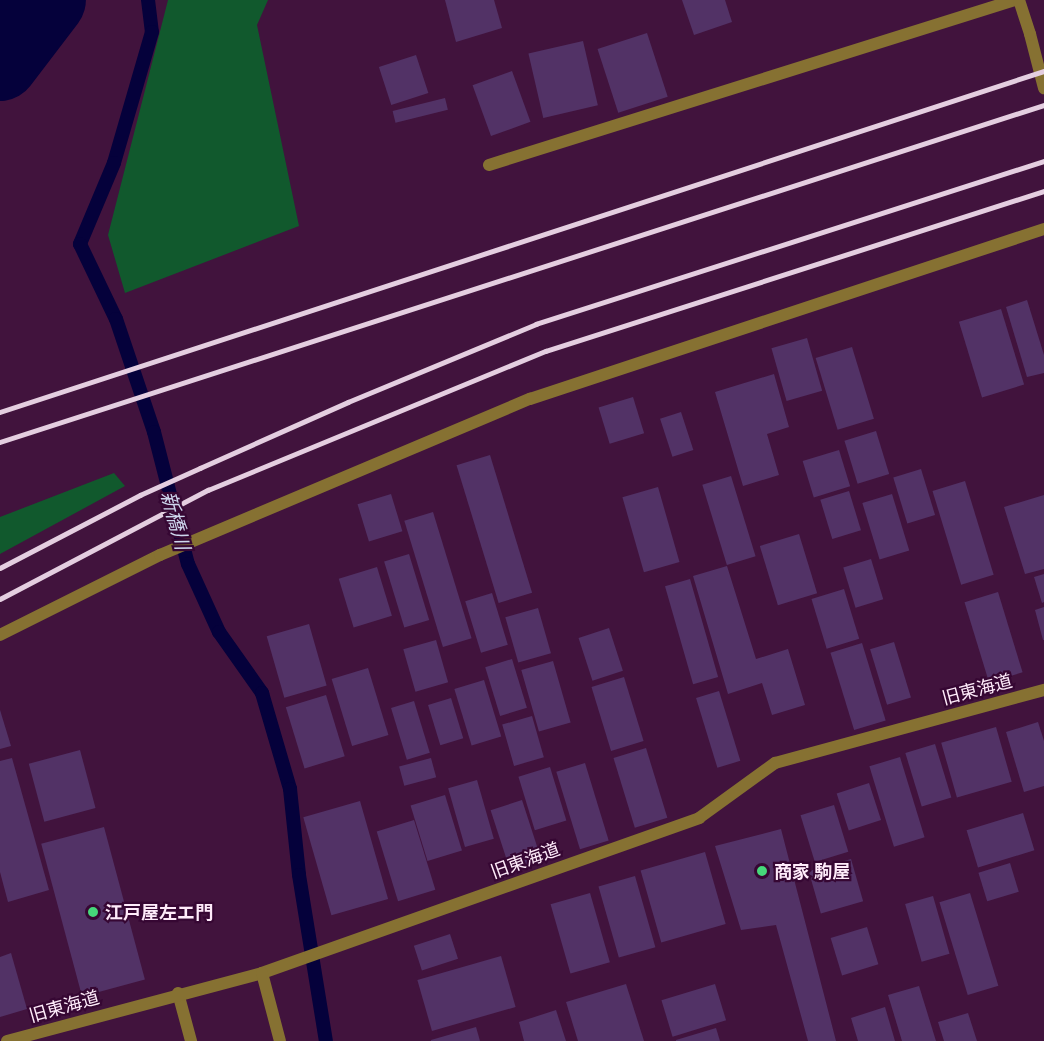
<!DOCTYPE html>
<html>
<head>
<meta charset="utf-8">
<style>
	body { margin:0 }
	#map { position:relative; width:1044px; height:1041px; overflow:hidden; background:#41133d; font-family:"Playfair Display","Noto Sans JP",serif }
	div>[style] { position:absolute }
	.green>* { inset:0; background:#11592d }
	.stream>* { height:14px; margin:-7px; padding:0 7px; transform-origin:7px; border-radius:7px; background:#05013b }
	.river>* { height:76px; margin:-38px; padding:0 38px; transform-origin:38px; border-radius:38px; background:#05013b }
	.building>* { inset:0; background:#523266; transform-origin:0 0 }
	.minor>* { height:12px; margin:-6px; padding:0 6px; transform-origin:6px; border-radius:6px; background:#867132 }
	.tertiary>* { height:12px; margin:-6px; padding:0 6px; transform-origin:6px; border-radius:6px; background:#867132 }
	.rail>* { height:4.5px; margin:-2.25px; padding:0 2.25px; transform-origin:2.25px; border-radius:2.25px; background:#e4cee0 }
	.dots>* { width:16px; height:16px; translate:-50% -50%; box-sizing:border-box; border:3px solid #360733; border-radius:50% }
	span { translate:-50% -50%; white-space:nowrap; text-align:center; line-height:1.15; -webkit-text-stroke:4.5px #360733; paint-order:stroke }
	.street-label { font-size:18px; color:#feebfa }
	.poi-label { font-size:18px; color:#feebfa; font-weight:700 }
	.left { translate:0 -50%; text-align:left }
	.water-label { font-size:20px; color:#ced6ed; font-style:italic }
</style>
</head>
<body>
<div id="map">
	<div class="green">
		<div style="clip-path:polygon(168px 0,268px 0,257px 25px,299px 226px,125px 293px,108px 235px)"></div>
		<div style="clip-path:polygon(114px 473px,125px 486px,0 554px,0 517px)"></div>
	</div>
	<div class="stream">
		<div style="left:148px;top:0;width:32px;rotate:83deg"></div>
		<div style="left:152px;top:32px;width:136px;rotate:106.2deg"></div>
		<div style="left:114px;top:163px;width:88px;rotate:112.8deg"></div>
		<div style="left:80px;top:244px;width:83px;rotate:64.4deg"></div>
		<div style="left:116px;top:319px;width:119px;rotate:71.4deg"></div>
		<div style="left:154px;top:432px;width:136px;rotate:75.6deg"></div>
		<div style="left:188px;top:564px;width:75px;rotate:65.5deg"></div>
		<div style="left:219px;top:632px;width:75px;rotate:54.8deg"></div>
		<div style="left:262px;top:693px;width:100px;rotate:73.7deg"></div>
		<div style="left:290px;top:789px;width:86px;rotate:84deg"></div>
		<div style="left:299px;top:875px;width:168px;rotate:80.8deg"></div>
	</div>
	<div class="river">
		<div style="left:0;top:63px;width:79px;rotate:-52.7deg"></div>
	</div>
	<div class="building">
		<div style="clip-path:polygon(445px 0,494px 0,502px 28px,456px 42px)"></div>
		<div style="clip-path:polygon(682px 0,725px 0,732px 22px,694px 35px)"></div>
		<div style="left:647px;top:33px;width:67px;height:52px;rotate:72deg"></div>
		<div style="left:583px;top:41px;width:66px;height:56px;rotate:77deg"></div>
		<div style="left:416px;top:55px;width:40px;height:39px;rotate:72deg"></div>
		<div style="left:512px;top:71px;width:54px;height:42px;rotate:70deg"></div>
		<div style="left:445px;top:98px;width:12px;height:54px;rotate:76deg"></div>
		<div style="clip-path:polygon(1027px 300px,1044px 355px,1044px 373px,1027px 377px,1006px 307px)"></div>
		<div style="left:1001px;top:309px;width:79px;height:44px;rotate:73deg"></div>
		<div style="left:807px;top:338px;width:55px;height:37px;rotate:74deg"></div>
		<div style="left:852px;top:347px;width:75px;height:38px;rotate:73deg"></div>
		<div style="clip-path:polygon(774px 374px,789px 427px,767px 434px,779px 475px,743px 486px,715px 392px)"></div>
		<div style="left:633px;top:397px;width:38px;height:36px;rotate:73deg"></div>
		<div style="left:681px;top:412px;width:40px;height:22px;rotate:72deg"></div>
		<div style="left:876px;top:431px;width:45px;height:33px;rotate:73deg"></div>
		<div style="left:839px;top:450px;width:38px;height:38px;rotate:73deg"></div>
		<div style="left:490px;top:455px;width:144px;height:35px;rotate:73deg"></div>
		<div style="left:921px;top:469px;width:48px;height:29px;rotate:73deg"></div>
		<div style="left:731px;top:476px;width:84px;height:30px;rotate:73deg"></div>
		<div style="left:965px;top:481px;width:98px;height:34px;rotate:73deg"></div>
		<div style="left:658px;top:487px;width:78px;height:37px;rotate:74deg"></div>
		<div style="left:849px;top:491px;width:41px;height:30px;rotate:73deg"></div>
		<div style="left:391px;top:494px;width:39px;height:35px;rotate:73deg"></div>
		<div style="left:892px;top:494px;width:59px;height:31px;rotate:73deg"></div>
		<div style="clip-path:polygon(1044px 495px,1044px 569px,1025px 574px,1004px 507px)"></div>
		<div style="left:433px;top:512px;width:132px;height:30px;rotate:73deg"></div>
		<div style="left:799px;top:534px;width:62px;height:41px;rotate:73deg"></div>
		<div style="left:409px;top:554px;width:69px;height:26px;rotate:73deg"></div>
		<div style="left:871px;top:559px;width:42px;height:29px;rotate:73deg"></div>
		<div style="clip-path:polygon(727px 566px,756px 659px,788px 649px,805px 705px,772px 715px,762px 683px,728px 694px,693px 576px)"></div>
		<div style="left:377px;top:567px;width:51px;height:40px;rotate:73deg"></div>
		<div style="clip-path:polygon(1044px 574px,1044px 602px,1042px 603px,1034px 577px)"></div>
		<div style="left:690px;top:579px;width:102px;height:26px;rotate:74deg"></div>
		<div style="left:844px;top:589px;width:52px;height:34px;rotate:73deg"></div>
		<div style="left:998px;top:592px;width:84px;height:35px;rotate:73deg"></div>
		<div style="left:492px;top:593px;width:54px;height:28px;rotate:73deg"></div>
		<div style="clip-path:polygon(1044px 607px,1044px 640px,1043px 640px,1035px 610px)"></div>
		<div style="left:538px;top:608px;width:47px;height:34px;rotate:74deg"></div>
		<div style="left:309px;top:624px;width:64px;height:44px;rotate:74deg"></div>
		<div style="left:609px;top:628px;width:45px;height:32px;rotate:72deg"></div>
		<div style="left:436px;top:640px;width:44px;height:34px;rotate:74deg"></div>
		<div style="left:894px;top:642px;width:58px;height:25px;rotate:73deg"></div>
		<div style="left:862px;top:643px;width:81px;height:33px;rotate:73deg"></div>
		<div style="left:512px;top:659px;width:51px;height:28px;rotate:73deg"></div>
		<div style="left:553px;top:661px;width:64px;height:33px;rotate:74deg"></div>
		<div style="left:368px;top:668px;width:70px;height:38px;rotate:73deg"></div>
		<div style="left:624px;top:677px;width:67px;height:34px;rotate:73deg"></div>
		<div style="left:484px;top:680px;width:59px;height:31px;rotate:73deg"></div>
		<div style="left:719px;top:691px;width:73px;height:24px;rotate:73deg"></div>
		<div style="left:326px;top:695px;width:64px;height:42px;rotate:73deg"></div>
		<div style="left:451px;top:698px;width:42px;height:24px;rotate:73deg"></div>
		<div style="left:414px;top:701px;width:54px;height:24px;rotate:73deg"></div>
		<div style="clip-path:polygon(0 710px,11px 746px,0 749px)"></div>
		<div style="left:532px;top:716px;width:43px;height:31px;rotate:74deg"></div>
		<div style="clip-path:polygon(1038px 722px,1044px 741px,1044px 786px,1024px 792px,1006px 732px)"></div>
		<div style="left:996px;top:727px;width:57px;height:57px;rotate:74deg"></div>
		<div style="left:935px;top:744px;width:56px;height:31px;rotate:73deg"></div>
		<div style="left:646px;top:748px;width:73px;height:34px;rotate:73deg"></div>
		<div style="left:80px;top:750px;width:60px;height:53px;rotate:75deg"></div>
		<div style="left:900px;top:757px;width:84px;height:32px;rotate:73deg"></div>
		<div style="clip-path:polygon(12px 758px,49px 890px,8px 902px,0 872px,0 761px)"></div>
		<div style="left:431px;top:758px;width:20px;height:33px;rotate:75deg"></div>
		<div style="left:585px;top:763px;width:81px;height:30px;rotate:73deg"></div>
		<div style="left:550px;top:767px;width:56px;height:33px;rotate:73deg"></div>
		<div style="left:477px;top:780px;width:61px;height:30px;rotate:74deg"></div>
		<div style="left:869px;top:783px;width:39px;height:34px;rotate:72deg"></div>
		<div style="left:445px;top:795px;width:58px;height:36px;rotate:73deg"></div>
		<div style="left:522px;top:800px;width:63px;height:33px;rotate:72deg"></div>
		<div style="left:360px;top:801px;width:102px;height:59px;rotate:74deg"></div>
		<div style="left:834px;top:805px;width:49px;height:35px;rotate:73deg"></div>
		<div style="left:1023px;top:813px;width:39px;height:59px;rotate:73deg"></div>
		<div style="left:414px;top:820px;width:73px;height:39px;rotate:73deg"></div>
		<div style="left:104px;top:827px;width:158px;height:65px;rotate:75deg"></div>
		<div style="clip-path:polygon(781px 829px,836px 1041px,808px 1041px,776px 925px,741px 930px,715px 846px)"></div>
		<div style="left:705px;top:852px;width:75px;height:67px;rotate:74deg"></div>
		<div style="left:851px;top:859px;width:44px;height:44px;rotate:74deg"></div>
		<div style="left:1010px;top:863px;width:30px;height:33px;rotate:73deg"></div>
		<div style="left:635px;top:876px;width:74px;height:38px;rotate:74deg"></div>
		<div style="left:590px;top:893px;width:72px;height:41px;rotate:74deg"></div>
		<div style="left:970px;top:893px;width:97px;height:32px;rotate:73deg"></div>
		<div style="left:933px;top:896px;width:60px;height:29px;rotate:74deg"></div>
		<div style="left:867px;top:927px;width:39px;height:38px;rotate:73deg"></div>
		<div style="left:450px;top:934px;width:26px;height:38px;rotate:72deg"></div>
		<div style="clip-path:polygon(11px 953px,27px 1009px,0 1017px,0 957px)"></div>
		<div style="left:501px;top:956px;width:53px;height:87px;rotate:74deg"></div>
		<div style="clip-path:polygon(626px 984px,644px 1041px,578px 1041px,566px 1002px)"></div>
		<div style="left:715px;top:984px;width:38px;height:56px;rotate:73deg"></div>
		<div style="clip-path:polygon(919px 986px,936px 1041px,902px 1041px,888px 995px)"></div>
		<div style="clip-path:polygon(885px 1007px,895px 1041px,858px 1041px,851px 1018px)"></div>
		<div style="clip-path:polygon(556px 1010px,566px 1041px,524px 1041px,519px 1022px)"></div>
		<div style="clip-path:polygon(968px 1013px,977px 1041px,944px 1041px,938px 1022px)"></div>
		<div style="clip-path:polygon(476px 1027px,480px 1041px,431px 1041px,431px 1040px)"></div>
		<div style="clip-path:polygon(716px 1028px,720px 1041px,676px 1041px,676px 1040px)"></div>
	</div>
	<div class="minor">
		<div style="left:1030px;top:34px;width:56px;rotate:75.5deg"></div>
		<div style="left:489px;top:165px;width:551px;rotate:-17.42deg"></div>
		<div style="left:0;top:635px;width:179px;rotate:-26.6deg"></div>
		<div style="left:160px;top:555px;width:402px;rotate:-22.9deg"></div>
		<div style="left:530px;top:399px;width:541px;rotate:-18.3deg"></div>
		<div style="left:178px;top:993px;width:50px;rotate:74.8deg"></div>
		<div style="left:7px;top:1041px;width:264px;rotate:-14.9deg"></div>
		<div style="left:262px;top:973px;width:464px;rotate:-19.5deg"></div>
		<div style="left:699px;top:818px;width:94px;rotate:-35.9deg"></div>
		<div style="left:775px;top:763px;width:279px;rotate:-15.2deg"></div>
	</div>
	<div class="tertiary">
		<div style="left:1019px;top:0;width:36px;rotate:72deg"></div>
		<div style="left:262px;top:973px;width:70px;rotate:75.2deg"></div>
	</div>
	<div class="rail">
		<div style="left:0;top:412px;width:1098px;rotate:-18.09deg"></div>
		<div style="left:0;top:442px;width:1097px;rotate:-17.89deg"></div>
		<div style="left:0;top:568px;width:158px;rotate:-27.5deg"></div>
		<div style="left:140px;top:495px;width:66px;rotate:-24.2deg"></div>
		<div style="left:200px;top:468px;width:162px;rotate:-24deg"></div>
		<div style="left:348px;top:402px;width:204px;rotate:-22.5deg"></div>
		<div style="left:536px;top:324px;width:534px;rotate:-17.79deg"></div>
		<div style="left:0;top:599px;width:235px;rotate:-27.7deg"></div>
		<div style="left:208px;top:490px;width:365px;rotate:-22.4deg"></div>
		<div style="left:546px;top:351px;width:523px;rotate:-17.81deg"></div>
	</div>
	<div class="dots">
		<div style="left:762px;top:871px;background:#46d77a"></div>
		<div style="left:93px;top:912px;background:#46d77a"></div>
	</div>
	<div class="street-label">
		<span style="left:977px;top:689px;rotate:-15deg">旧東海道</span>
		<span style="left:525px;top:860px;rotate:-20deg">旧東海道</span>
		<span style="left:64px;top:1006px;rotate:-16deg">旧東海道</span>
	</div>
	<div class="poi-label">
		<span class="left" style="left:774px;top:871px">商家 駒屋</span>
		<span class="left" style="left:105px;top:912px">江戸屋左エ門</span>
	</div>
	<div class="water-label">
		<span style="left:177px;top:520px;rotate:75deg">新橋川</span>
	</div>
</div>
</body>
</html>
